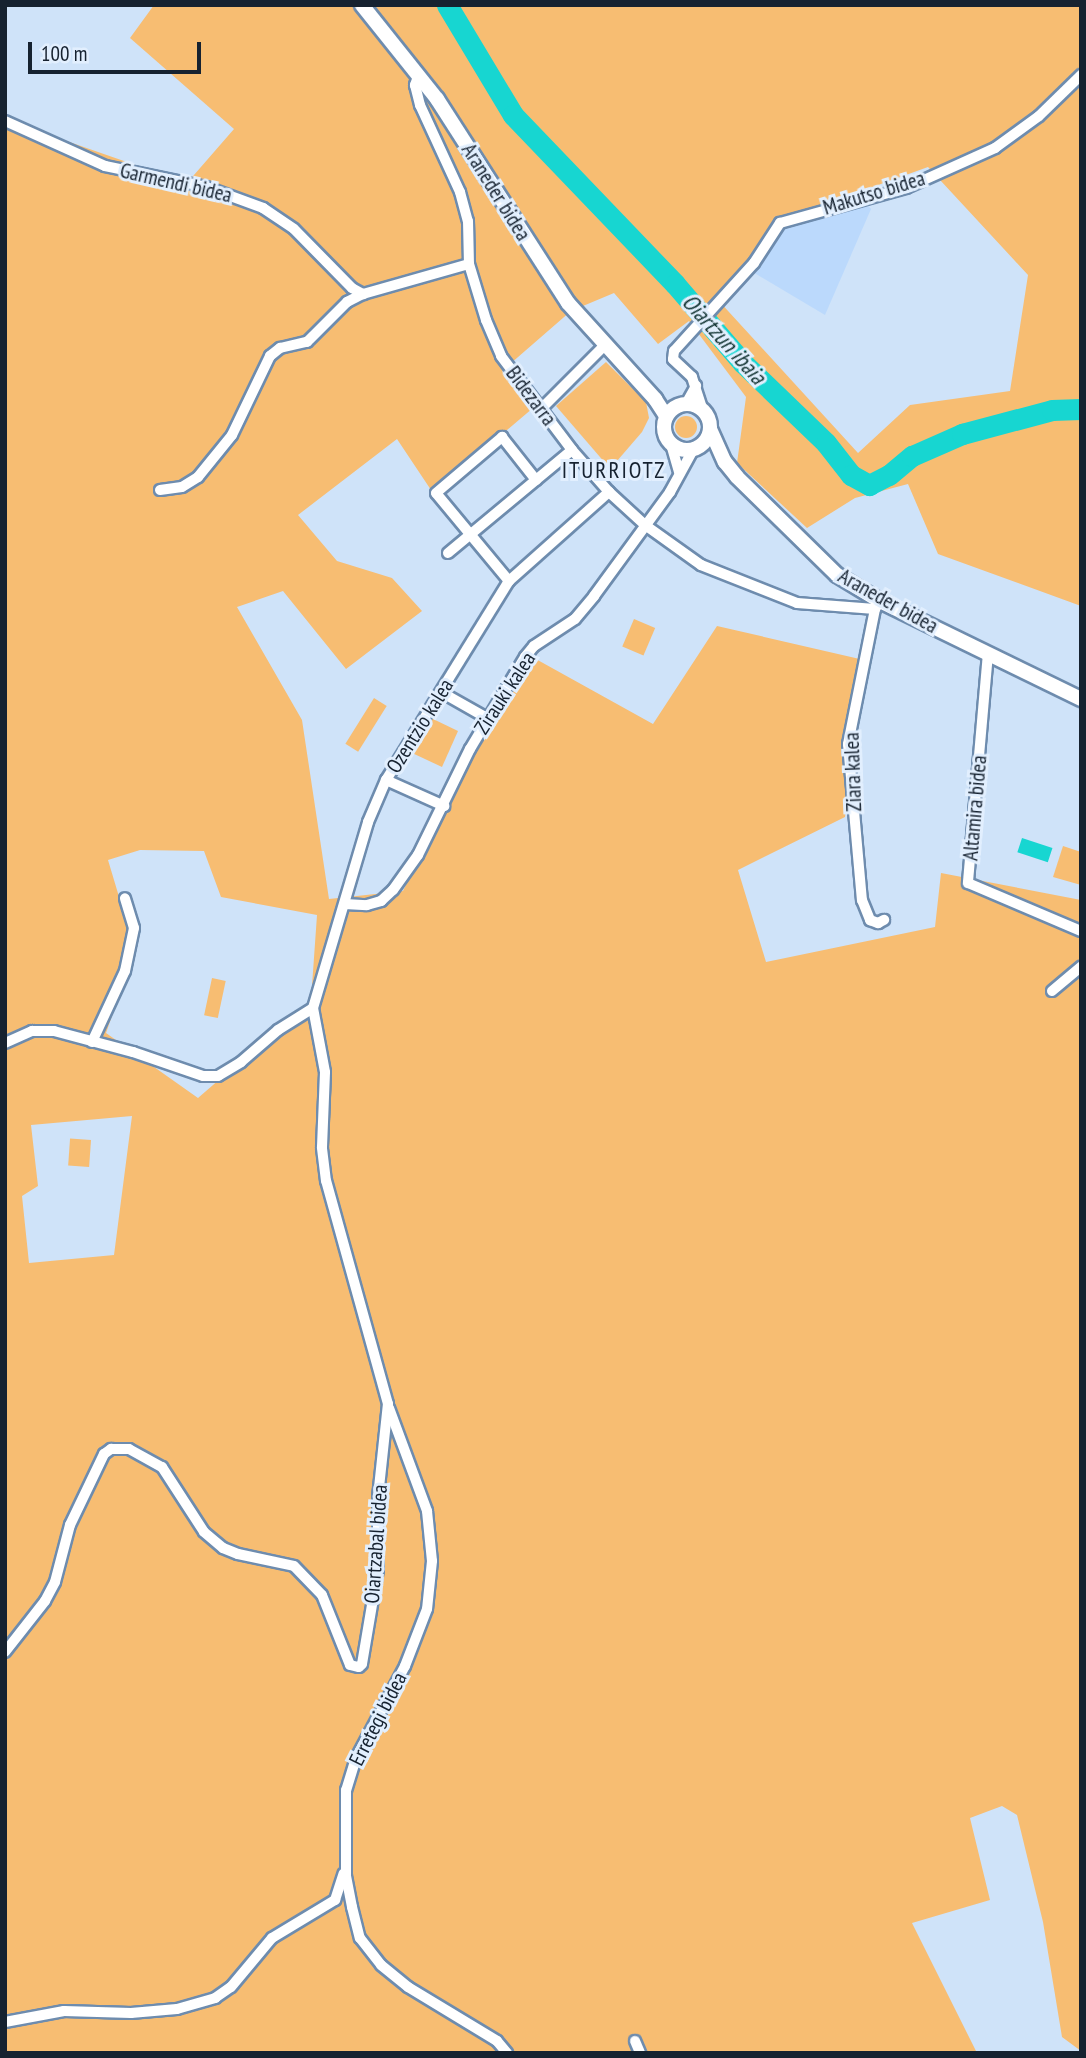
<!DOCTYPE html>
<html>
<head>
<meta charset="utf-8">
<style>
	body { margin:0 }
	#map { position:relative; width:1086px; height:2058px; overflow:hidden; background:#cfe3f9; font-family:"PT Sans Narrow",sans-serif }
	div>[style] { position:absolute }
	.built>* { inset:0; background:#bbd9fc }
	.green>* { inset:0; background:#f7bd72; transform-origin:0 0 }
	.round { border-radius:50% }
	.water>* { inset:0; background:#17d6d1; transform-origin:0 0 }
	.river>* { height:21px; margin:-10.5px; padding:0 10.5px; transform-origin:10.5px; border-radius:10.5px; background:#17d6d1 }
	.roads { filter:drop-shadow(2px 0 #6e8cae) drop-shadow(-2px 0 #6e8cae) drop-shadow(0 2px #6e8cae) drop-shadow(0 -2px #6e8cae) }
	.street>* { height:10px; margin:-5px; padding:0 5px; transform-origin:5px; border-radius:5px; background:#fff }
	.secondary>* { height:14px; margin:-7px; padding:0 7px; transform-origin:7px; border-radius:7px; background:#fff }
	.secondary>.ring { margin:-7px; padding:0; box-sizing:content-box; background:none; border:14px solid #fff; border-radius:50% }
	span { translate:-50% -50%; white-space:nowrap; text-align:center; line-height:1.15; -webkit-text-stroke:6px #e2effe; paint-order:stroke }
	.street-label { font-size:21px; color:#162230 }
	.water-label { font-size:23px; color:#123433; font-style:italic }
	.neighbourhood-label { font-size:23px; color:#162230; letter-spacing:2px }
	.frame { position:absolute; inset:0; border:7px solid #162230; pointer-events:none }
	.scale { position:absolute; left:28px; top:42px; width:173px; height:32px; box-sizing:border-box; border:4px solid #162230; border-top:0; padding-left:9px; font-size:21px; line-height:24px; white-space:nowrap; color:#162230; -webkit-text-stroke:5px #e2effe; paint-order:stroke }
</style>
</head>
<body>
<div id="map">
	<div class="built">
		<div style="clip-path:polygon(856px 192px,871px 209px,825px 315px,746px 268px,781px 220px)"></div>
	</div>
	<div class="green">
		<div style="clip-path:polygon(evenodd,154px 5px,1081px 5px,1081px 606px,938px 554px,908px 484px,855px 498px,807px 528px,737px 463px,746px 397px,689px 321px,658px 344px,614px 293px,571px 311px,502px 371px,533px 408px,433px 493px,397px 439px,298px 515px,337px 561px,392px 578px,422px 611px,346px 669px,283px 591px,237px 607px,302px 720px,329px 899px,403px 891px,460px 772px,534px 658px,653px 724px,717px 626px,864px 660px,845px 817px,738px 870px,766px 962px,935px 927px,941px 873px,1081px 900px,1081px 2051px,1062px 2037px,1043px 1922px,1017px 1815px,1002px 1806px,970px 1818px,990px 1900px,912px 1923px,977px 2053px,5px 2053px,5px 117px,12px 122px,187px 183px,234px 129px,130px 38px,154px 5px,928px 167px,1028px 275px,1010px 391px,910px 405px,858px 453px,718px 300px,746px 268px,781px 220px,928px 167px,154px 5px,140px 850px,204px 851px,221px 897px,317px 915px,311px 1000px,198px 1098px,106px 1033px,135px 950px,108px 860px,140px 850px,154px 5px,132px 1116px,114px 1255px,29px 1263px,22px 1196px,38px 1186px,31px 1125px,132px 1116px)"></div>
		<div style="clip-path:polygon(606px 362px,646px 402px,649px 418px,642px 432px,617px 461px,606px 464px,556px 406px)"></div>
		<div class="round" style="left:675px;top:416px;width:22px;height:22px"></div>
		<div style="left:634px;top:619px;width:23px;height:30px;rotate:23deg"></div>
		<div style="left:374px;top:698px;width:15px;height:54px;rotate:32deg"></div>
		<div style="clip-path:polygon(431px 718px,458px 731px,442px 767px,410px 752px)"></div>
		<div style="clip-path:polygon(1063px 846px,1081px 852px,1081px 885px,1053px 877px)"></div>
		<div style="left:212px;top:978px;width:14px;height:38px;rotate:12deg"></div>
		<div style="left:91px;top:1140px;width:27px;height:21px;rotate:94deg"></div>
	</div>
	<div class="water">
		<div style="left:1022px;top:838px;width:32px;height:15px;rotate:18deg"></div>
	</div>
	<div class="river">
		<div style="left:447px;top:5px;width:128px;rotate:59deg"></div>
		<div style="left:513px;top:115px;width:234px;rotate:46.2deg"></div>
		<div style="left:675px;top:284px;width:104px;rotate:49.3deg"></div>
		<div style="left:743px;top:363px;width:115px;rotate:43.9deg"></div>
		<div style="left:826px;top:443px;width:41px;rotate:52deg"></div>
		<div style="left:851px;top:475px;width:21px;rotate:29deg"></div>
		<div style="left:869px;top:485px;width:22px;rotate:-27deg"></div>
		<div style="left:889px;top:475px;width:30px;rotate:-40deg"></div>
		<div style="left:912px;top:456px;width:55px;rotate:-23.7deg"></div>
		<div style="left:962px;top:434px;width:93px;rotate:-14.9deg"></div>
		<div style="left:1052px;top:410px;width:29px;rotate:-2deg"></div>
	</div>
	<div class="roads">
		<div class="street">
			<div style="left:419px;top:74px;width:12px;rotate:110deg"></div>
			<div style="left:415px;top:85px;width:21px;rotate:76deg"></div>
			<div style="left:420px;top:105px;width:96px;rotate:65.3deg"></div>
			<div style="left:460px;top:192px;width:30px;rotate:75deg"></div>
			<div style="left:468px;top:221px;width:43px;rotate:88.7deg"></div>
			<div style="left:469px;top:264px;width:59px;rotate:73.1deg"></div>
			<div style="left:486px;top:320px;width:39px;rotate:67deg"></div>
			<div style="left:501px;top:356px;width:118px;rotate:52.9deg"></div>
			<div style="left:572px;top:450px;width:56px;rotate:48.6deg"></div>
			<div style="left:609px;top:492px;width:49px;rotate:42.5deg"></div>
			<div style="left:645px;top:525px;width:69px;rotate:35.5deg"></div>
			<div style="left:701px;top:565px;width:103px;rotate:21.6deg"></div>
			<div style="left:797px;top:603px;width:78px;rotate:4.4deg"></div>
			<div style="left:875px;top:609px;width:9px;rotate:-58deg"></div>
			<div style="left:5px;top:121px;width:110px;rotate:24.2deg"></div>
			<div style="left:105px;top:166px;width:103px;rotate:11.7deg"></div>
			<div style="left:206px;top:187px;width:61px;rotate:20.2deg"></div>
			<div style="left:263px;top:208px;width:37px;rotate:34deg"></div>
			<div style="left:294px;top:229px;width:83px;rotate:45.5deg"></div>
			<div style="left:352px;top:288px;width:13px;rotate:29deg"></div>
			<div style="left:363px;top:294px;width:110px;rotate:-15.8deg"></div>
			<div style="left:686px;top:404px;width:21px;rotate:-61deg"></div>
			<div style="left:541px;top:409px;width:89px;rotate:-45deg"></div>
			<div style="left:703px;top:411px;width:36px;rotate:-108deg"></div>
			<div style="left:692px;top:377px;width:26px;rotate:-137deg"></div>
			<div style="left:673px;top:359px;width:8px;rotate:-83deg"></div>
			<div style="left:674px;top:351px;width:119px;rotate:-47.7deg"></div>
			<div style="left:754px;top:263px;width:48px;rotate:-57deg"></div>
			<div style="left:780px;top:223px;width:131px;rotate:-15.5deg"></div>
			<div style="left:906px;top:188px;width:98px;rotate:-24.2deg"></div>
			<div style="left:995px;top:148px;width:54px;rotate:-36deg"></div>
			<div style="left:1039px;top:116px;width:59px;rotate:-44.3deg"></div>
			<div style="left:671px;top:444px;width:29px;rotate:74deg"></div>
			<div style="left:160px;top:490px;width:22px;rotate:-8deg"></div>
			<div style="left:182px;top:487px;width:19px;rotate:-32deg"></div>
			<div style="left:198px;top:477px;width:54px;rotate:-51deg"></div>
			<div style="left:232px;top:435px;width:88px;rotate:-64.3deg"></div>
			<div style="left:270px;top:356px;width:13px;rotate:-39deg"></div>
			<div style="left:280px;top:348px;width:28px;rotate:-13deg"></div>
			<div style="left:307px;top:342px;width:57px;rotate:-45deg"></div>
			<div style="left:347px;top:302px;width:18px;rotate:-27deg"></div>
			<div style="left:448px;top:553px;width:161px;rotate:-39.7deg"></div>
			<div style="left:509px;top:581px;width:114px;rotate:-129.7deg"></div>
			<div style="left:436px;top:493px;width:87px;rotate:-40.3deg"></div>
			<div style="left:502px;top:437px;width:55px;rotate:51.7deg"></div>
			<div style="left:875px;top:609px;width:138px;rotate:101.3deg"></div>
			<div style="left:848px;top:744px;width:157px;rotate:84.9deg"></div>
			<div style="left:862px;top:900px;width:22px;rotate:68deg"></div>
			<div style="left:870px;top:920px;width:9px;rotate:21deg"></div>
			<div style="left:878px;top:923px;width:7px;rotate:-27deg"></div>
			<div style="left:988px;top:653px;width:231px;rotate:95deg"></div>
			<div style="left:968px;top:883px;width:123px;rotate:23deg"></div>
			<div style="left:441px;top:692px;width:53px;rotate:29.5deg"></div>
			<div style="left:386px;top:780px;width:64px;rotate:24.1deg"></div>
			<div style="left:345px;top:904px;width:22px;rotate:3deg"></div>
			<div style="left:367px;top:905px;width:15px;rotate:-16deg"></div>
			<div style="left:381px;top:901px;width:16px;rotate:-43deg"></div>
			<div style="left:393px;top:890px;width:43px;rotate:-54.5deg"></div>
			<div style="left:418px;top:855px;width:118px;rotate:-63.9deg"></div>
			<div style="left:470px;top:749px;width:107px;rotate:-59.1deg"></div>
			<div style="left:525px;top:657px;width:14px;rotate:-51deg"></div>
			<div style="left:534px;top:646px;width:49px;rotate:-33.4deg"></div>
			<div style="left:575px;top:619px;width:30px;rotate:-50deg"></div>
			<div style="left:594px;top:596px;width:129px;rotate:-53.8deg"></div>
			<div style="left:670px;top:492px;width:48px;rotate:-61.3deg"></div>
			<div style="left:1052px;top:991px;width:38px;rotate:-40deg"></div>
			<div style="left:92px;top:1042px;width:78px;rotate:-65.1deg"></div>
			<div style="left:125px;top:971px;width:44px;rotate:-78.2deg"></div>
			<div style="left:134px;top:928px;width:31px;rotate:-107deg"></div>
			<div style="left:5px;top:1043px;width:30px;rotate:-24deg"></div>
			<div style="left:32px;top:1031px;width:22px"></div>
			<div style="left:54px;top:1031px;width:82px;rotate:14.9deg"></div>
			<div style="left:133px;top:1052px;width:74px;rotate:18.9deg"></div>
			<div style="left:203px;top:1076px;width:15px"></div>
			<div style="left:218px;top:1076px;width:27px;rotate:-31deg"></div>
			<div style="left:241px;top:1062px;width:49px;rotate:-40.9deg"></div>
			<div style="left:278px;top:1030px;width:41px;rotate:-32.2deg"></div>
			<div style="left:389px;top:1408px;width:110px;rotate:69.7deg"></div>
			<div style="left:427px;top:1511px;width:50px;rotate:84.3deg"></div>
			<div style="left:432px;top:1561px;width:48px;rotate:95.9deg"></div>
			<div style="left:427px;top:1609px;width:61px;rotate:111.1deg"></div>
			<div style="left:405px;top:1666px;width:104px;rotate:118deg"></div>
			<div style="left:356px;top:1758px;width:34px;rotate:107deg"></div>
			<div style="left:346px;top:1790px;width:86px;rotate:90deg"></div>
			<div style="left:346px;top:1876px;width:32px;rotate:79deg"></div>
			<div style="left:352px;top:1907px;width:32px;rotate:76deg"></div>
			<div style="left:360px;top:1938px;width:34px;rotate:52deg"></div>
			<div style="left:381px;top:1965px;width:35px;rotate:39deg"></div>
			<div style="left:408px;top:1987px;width:104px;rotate:31.2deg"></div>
			<div style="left:497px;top:2041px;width:16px;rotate:50deg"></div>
			<div style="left:5px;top:1652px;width:65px;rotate:-51.9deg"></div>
			<div style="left:45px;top:1601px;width:21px;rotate:-62deg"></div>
			<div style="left:55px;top:1582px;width:59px;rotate:-75.3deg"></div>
			<div style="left:70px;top:1525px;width:79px;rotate:-64.4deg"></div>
			<div style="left:104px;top:1454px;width:9px;rotate:-36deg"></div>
			<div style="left:111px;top:1449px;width:18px"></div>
			<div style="left:129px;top:1449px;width:38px;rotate:29deg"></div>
			<div style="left:162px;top:1467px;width:77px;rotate:57.1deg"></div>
			<div style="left:204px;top:1532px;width:25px;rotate:40deg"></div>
			<div style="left:223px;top:1548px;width:16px;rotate:22deg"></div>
			<div style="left:238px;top:1554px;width:57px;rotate:12.1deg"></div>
			<div style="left:294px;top:1566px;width:40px;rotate:46deg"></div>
			<div style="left:322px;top:1595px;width:75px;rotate:68.2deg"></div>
			<div style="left:350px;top:1665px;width:9px;rotate:13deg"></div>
			<div style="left:359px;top:1667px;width:4px;rotate:-45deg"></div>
			<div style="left:362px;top:1664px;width:96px;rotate:-80.4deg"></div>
			<div style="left:378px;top:1569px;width:72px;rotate:-90deg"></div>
			<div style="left:378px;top:1497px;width:94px;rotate:-83.9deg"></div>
			<div style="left:388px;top:1404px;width:231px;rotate:-105.5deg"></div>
			<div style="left:326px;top:1181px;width:34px;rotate:-97deg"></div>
			<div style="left:322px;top:1147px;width:75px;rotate:-87.7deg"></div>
			<div style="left:325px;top:1072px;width:65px;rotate:-100.6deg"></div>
			<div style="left:313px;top:1008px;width:194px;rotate:-73.5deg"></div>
			<div style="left:368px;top:822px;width:46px;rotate:-66.8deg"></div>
			<div style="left:386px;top:780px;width:234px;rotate:-58.3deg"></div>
			<div style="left:509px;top:581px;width:134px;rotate:-41.7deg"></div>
			<div style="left:5px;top:2022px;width:60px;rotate:-10.6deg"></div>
			<div style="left:64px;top:2011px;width:67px;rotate:1.7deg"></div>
			<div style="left:131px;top:2013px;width:46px;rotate:-5deg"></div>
			<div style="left:177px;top:2009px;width:40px;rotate:-16deg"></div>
			<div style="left:215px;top:1998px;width:19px;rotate:-35deg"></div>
			<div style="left:231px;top:1987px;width:64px;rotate:-50.1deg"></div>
			<div style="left:272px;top:1938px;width:74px;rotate:-31.1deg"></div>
			<div style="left:335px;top:1900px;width:28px;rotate:-72deg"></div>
			<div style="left:635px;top:2041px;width:13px;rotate:67deg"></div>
		</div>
		<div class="secondary">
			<div style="left:362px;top:5px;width:120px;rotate:51.4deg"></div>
			<div style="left:437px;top:99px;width:242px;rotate:57.3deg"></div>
			<div style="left:568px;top:303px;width:130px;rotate:47.8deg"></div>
			<div style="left:655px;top:399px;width:20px;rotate:57deg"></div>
			<div class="ring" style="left:664px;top:404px;width:32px;height:32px"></div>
			<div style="left:710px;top:429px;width:36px;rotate:66deg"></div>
			<div style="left:725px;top:462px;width:19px;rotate:51deg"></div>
			<div style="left:737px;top:477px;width:140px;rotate:44.4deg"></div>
			<div style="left:837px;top:575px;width:50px;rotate:31.2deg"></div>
			<div style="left:880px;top:601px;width:224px;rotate:26deg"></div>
		</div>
	</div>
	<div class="street-label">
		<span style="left:176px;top:183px;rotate:13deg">Garmendi bidea</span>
		<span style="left:496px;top:192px;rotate:58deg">Araneder bidea</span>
		<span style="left:874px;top:193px;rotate:-17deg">Makutso bidea</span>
		<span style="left:531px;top:396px;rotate:53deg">Bidezarra</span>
		<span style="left:888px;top:601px;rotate:29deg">Araneder bidea</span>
		<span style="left:505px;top:693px;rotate:-57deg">Zirauki kalea</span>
		<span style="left:420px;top:726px;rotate:-58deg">Ozentzio kalea</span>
		<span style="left:853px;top:772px;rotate:-92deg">Ziara kalea</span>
		<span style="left:975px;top:808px;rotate:-85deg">Altamira bidea</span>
		<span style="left:376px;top:1544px;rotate:-86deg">Oiartzabal bidea</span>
		<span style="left:378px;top:1719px;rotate:-63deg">Erretegi bidea</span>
	</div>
	<div class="water-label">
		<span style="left:724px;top:339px;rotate:48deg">Oiartzun ibaia</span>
	</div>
	<div class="neighbourhood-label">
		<span style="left:614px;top:470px">ITURRIOTZ</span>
	</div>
	<div class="frame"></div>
	<div class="scale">100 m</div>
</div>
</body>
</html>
